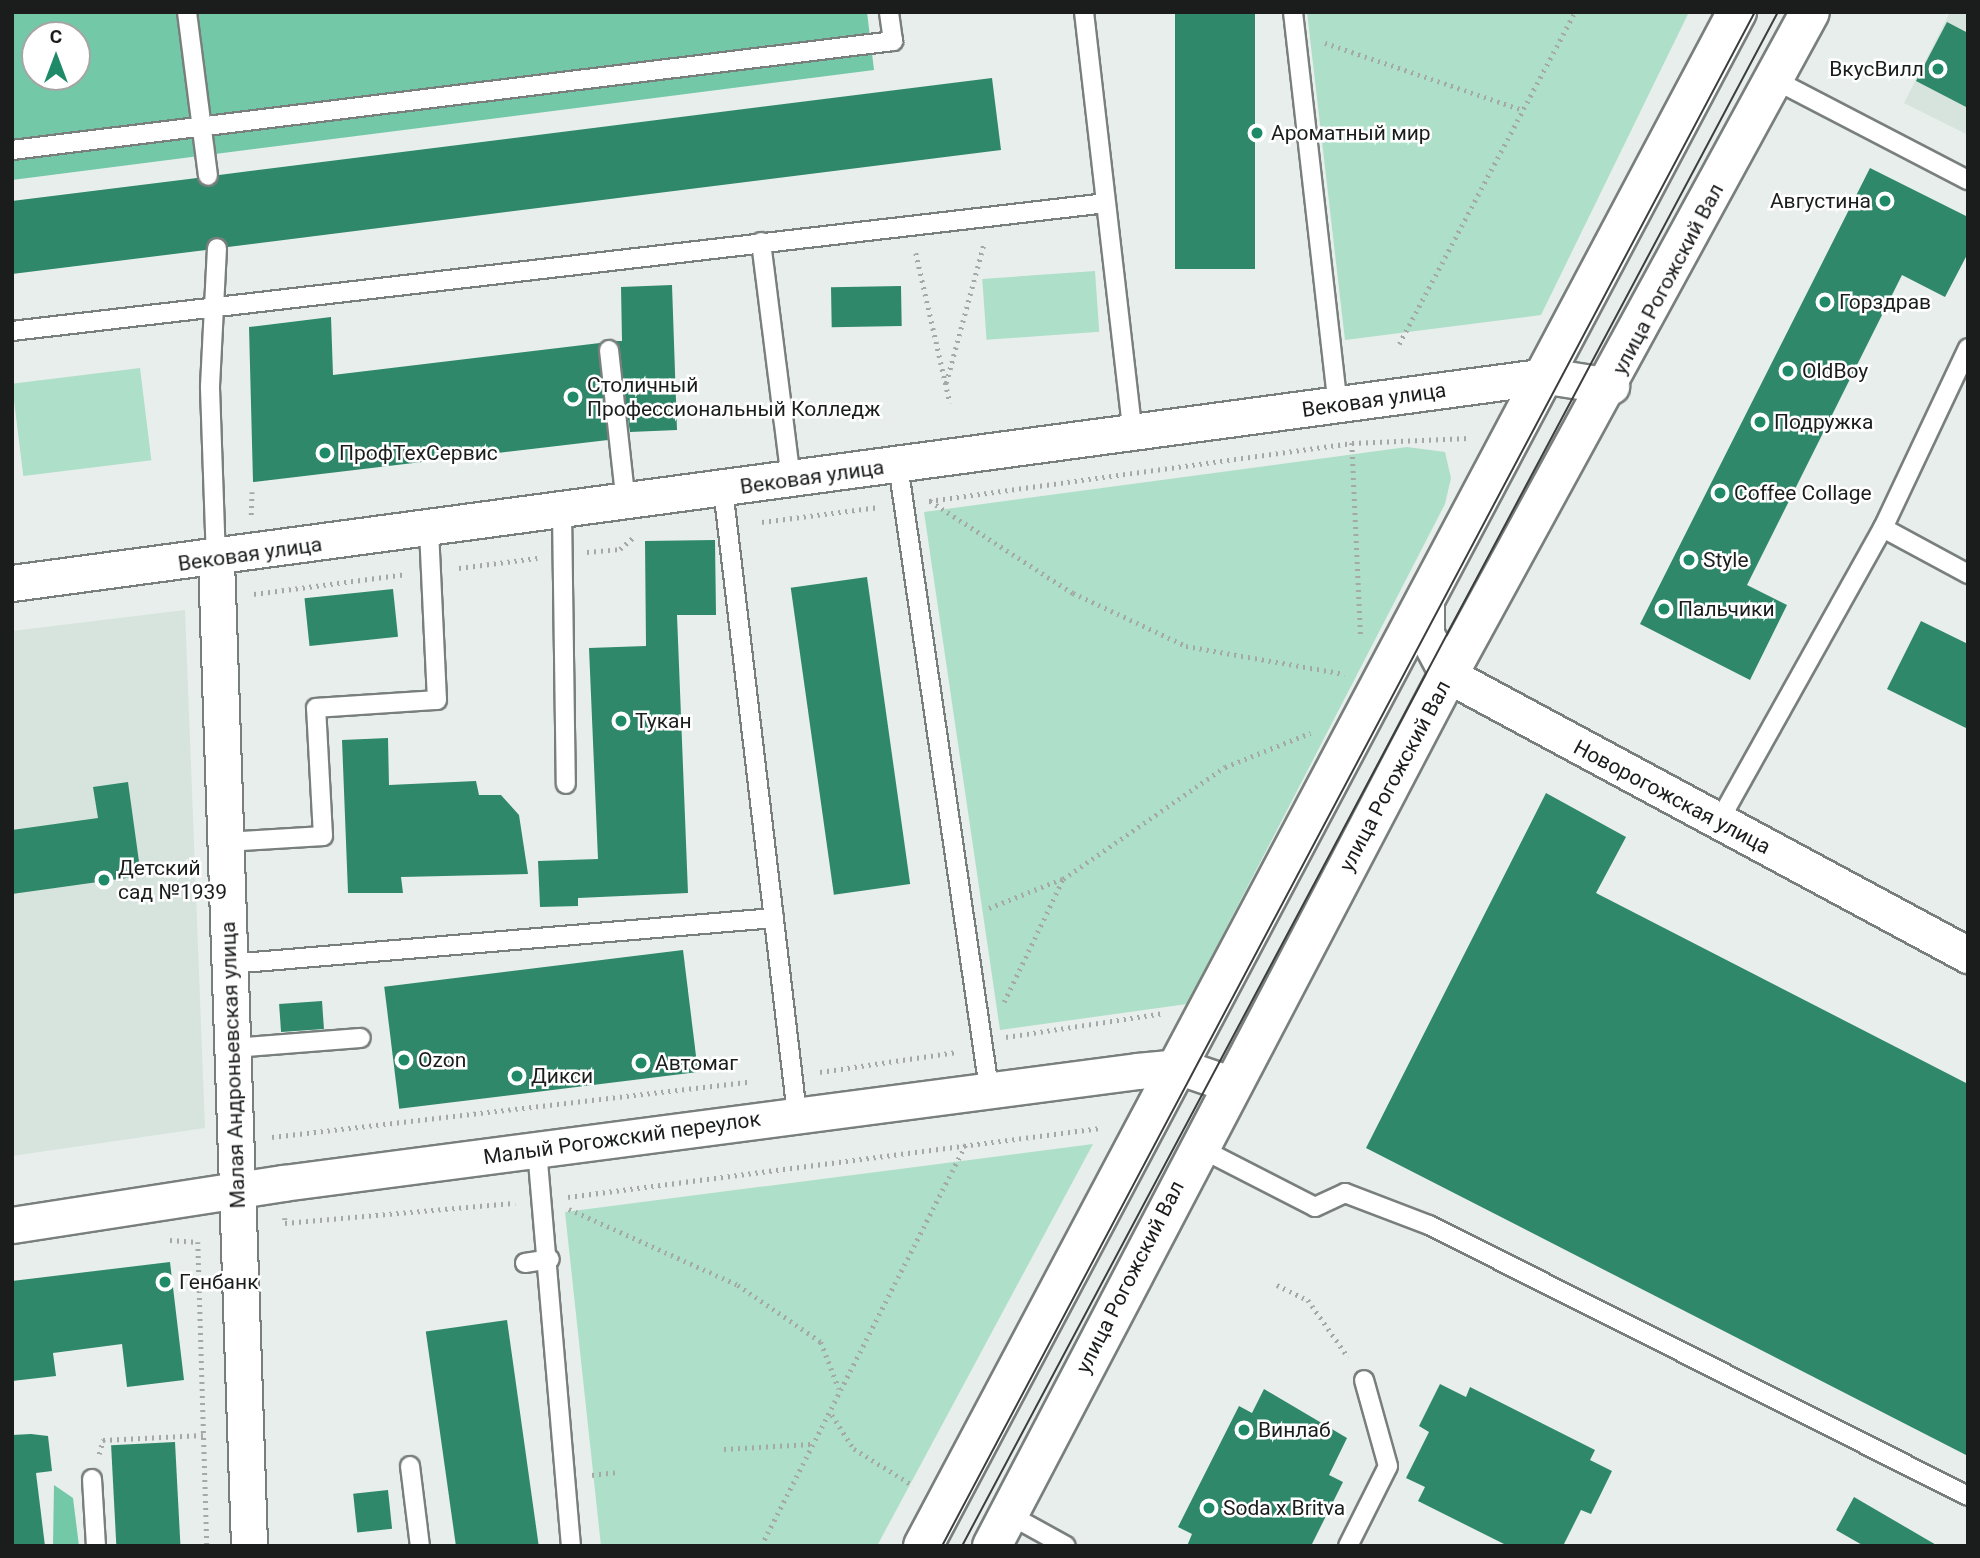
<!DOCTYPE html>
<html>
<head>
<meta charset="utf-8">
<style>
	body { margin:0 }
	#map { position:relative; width:1980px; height:1558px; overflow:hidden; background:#e8eeec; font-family:Roboto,sans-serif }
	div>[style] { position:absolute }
	.built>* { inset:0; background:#d6e4dd }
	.green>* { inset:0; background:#aedfc9; transform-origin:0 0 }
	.forest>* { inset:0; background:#73c8a7 }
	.building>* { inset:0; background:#2f8869; transform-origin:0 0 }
	.path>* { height:4.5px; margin-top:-2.25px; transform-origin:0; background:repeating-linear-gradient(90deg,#a4a9a7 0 2px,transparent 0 7px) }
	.roads { filter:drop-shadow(2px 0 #797f7c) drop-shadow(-2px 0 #797f7c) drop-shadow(0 2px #797f7c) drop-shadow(0 -2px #797f7c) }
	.lane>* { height:18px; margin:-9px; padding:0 9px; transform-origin:9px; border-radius:9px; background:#fff }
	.street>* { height:35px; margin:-17.5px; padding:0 17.5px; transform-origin:17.5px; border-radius:17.5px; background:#fff }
	.primary>* { height:38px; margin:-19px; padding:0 19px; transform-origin:19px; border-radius:19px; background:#fff }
	.tram>* { height:2px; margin:-1px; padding:0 1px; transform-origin:1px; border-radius:1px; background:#3c3e3d }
	.dots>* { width:19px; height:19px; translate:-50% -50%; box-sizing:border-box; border:4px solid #fff; border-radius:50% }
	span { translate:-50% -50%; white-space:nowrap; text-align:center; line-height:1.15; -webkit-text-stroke:5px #fff; paint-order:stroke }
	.poi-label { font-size:21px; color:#1b1d1c }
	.right { translate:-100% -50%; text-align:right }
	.left { translate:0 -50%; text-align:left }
	.street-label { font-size:21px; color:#1b1d1c }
	.frame { position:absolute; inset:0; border:14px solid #1b1d1c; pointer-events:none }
	.north { position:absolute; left:21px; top:21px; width:70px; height:70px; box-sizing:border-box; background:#fff; border:2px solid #a4a5a4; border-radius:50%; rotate:0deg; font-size:19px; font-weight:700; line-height:28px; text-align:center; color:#1b1d1c }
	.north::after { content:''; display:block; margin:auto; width:24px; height:32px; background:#1e8a68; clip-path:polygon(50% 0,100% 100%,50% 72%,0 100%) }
</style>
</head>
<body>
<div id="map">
	<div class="built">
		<div style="clip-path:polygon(1950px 12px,1968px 12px,1968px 135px,1904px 103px)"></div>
		<div style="clip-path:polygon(185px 610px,205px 1128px,12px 1156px,12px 631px)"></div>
	</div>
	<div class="green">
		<div style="clip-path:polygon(1307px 12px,1689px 12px,1541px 315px,1345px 340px)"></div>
		<div style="left:1095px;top:271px;width:61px;height:113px;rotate:86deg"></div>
		<div style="left:140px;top:368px;width:93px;height:129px;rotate:83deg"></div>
		<div style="clip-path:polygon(1407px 447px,1445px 452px,1451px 478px,1445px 504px,1187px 1004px,1000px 1030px,924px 512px)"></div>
		<div style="clip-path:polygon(1093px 1144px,877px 1546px,601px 1546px,565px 1212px)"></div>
	</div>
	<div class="forest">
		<div style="clip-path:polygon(evenodd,12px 12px,867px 12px,874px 70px,12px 180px,12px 12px,35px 35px,77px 35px,77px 77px,35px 77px,35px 35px)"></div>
		<div style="clip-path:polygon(54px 1485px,73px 1498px,79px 1546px,53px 1546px)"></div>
	</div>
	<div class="building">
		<div style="left:1175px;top:12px;width:80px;height:257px"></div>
		<div style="clip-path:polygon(1947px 22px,1968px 33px,1968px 108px,1916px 81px)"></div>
		<div style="clip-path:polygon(992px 78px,1001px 150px,228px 247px,217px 237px,206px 250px,12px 274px,12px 201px,197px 178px,209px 187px,219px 175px)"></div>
		<div style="clip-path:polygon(1870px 168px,1968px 217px,1968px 253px,1945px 297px,1902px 275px,1747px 585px,1787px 605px,1750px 680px,1640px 624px)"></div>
		<div style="clip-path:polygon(672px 285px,677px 430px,630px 432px,616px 341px,622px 341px,621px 287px)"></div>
		<div style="left:901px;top:286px;width:40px;height:70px;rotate:89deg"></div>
		<div style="clip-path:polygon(331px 317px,333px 375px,600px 343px,608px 440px,253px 482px,249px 327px)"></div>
		<div style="clip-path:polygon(715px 540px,716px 615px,677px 615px,688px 893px,578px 898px,578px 906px,540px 907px,538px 861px,598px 859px,589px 648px,646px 646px,645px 541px)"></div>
		<div style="left:867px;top:577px;width:310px;height:77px;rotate:82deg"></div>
		<div style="left:393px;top:589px;width:48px;height:89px;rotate:84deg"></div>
		<div style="clip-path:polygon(1921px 621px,1968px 644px,1968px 729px,1887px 689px)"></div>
		<div style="clip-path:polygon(388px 738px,389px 785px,476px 781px,479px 795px,501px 795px,519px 815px,528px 874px,401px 877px,403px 893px,348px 893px,342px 740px)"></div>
		<div style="clip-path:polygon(128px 782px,141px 876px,12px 894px,12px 830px,98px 818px,93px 787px)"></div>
		<div style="clip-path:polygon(1546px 793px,1626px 837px,1596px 893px,1968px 1084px,1968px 1456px,1366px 1148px)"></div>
		<div style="left:683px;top:950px;width:123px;height:301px;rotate:83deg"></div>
		<div style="left:322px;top:1001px;width:28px;height:43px;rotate:86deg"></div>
		<div style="clip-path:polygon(170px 1262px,184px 1380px,127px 1387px,122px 1344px,53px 1353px,56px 1376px,12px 1381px,12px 1281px)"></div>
		<div style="left:507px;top:1320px;width:228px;height:82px;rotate:82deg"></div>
		<div style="clip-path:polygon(1440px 1384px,1466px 1397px,1470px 1387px,1595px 1450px,1590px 1460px,1612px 1471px,1591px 1514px,1581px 1510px,1563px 1546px,1508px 1546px,1418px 1501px,1425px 1487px,1406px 1478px,1429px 1432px,1419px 1426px)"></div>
		<div style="clip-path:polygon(1264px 1389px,1347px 1438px,1329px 1475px,1343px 1482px,1311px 1546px,1187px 1546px,1192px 1534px,1178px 1527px,1239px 1406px,1252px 1413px)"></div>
		<div style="clip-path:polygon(31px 1434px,48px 1436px,52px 1471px,36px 1473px,45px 1546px,12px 1546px,12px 1435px)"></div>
		<div style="left:175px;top:1442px;width:104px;height:64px;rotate:87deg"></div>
		<div style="left:388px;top:1490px;width:39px;height:35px;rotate:84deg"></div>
		<div style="clip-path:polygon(1854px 1497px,1938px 1546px,1864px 1546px,1836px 1530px)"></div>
	</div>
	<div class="path">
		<div style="left:1325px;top:43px;width:209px;rotate:18.7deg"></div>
		<div style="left:916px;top:253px;width:154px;rotate:77.2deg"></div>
		<div style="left:1399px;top:344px;width:376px;rotate:-62.1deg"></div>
		<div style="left:946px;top:383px;width:145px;rotate:-74.8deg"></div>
		<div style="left:1352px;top:443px;width:195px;rotate:87.4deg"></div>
		<div style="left:929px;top:501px;width:427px;rotate:-7.8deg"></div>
		<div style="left:1352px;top:443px;width:117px;rotate:-2.4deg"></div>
		<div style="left:930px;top:501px;width:170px;rotate:32.8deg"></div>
		<div style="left:1073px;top:593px;width:125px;rotate:25.1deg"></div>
		<div style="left:1186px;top:646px;width:161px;rotate:10deg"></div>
		<div style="left:251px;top:515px;width:23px;rotate:-88deg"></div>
		<div style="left:762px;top:522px;width:118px;rotate:-7.3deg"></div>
		<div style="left:587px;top:552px;width:33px;rotate:-5deg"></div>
		<div style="left:620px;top:549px;width:18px;rotate:-41deg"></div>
		<div style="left:459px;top:568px;width:79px;rotate:-7.3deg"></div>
		<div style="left:254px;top:594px;width:152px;rotate:-7.5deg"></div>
		<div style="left:989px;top:908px;width:79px;rotate:-21.7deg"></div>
		<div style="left:1004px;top:1002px;width:136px;rotate:-64.4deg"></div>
		<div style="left:1063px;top:879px;width:197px;rotate:-34.7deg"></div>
		<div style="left:1225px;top:767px;width:92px;rotate:-21.8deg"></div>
		<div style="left:1006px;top:1037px;width:160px;rotate:-8.6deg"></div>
		<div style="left:820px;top:1072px;width:138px;rotate:-8.3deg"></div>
		<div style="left:272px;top:1137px;width:480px;rotate:-6.6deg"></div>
		<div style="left:568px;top:1197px;width:537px;rotate:-7.38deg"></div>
		<div style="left:569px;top:1209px;width:185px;rotate:24.2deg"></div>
		<div style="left:738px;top:1285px;width:101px;rotate:34.5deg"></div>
		<div style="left:821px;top:1342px;width:50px;rotate:69deg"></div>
		<div style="left:285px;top:1218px;width:5px;rotate:90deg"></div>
		<div style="left:285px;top:1223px;width:231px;rotate:-5deg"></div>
		<div style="left:170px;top:1240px;width:28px;rotate:4deg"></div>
		<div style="left:198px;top:1242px;width:304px;rotate:88.3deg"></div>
		<div style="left:1277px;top:1285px;width:34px;rotate:26deg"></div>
		<div style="left:1308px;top:1300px;width:70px;rotate:54.9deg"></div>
		<div style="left:832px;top:1415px;width:40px;rotate:57.1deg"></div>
		<div style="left:854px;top:1449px;width:70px;rotate:31.7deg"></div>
		<div style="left:724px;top:1449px;width:87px;rotate:-3.3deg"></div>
		<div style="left:99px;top:1454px;width:15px;rotate:-74deg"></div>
		<div style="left:103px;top:1440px;width:100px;rotate:-2.9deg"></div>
		<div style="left:592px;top:1475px;width:23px;rotate:-7deg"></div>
		<div style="left:761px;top:1546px;width:450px;rotate:-63deg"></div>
	</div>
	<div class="roads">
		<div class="lane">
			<div style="left:187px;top:12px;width:165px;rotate:82.7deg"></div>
			<div style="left:1084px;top:12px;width:424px;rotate:83.4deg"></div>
			<div style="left:1293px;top:12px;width:396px;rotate:83.5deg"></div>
			<div style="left:1773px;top:79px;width:220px;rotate:27.4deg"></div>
			<div style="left:12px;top:150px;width:888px;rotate:-7.05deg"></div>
			<div style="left:893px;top:41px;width:29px;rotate:-98deg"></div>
			<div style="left:761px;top:242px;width:240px;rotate:82.8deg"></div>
			<div style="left:12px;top:331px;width:1101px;rotate:-6.67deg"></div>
			<div style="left:609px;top:350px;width:154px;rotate:83.7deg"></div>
			<div style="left:898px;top:465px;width:631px;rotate:81.7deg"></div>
			<div style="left:723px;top:489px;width:629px;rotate:83.25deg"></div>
			<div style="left:562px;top:512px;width:272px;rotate:89.2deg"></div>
			<div style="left:1883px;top:528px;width:97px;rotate:28.4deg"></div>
			<div style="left:216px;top:560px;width:174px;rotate:-92deg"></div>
			<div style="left:210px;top:386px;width:138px;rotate:-87.1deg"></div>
			<div style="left:1718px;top:823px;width:338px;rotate:-60.8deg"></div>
			<div style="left:1883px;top:528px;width:199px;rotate:-64.7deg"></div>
			<div style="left:226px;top:842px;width:97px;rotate:-3.5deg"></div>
			<div style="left:323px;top:836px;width:128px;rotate:-93.1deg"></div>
			<div style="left:316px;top:708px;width:121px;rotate:-3.8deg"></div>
			<div style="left:437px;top:700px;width:170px;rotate:-92.7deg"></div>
			<div style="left:230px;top:964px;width:546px;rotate:-4.83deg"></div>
			<div style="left:233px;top:1048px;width:128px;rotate:-4.5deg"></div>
			<div style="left:1198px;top:1147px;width:131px;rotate:27.1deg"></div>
			<div style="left:1315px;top:1207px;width:33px;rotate:-25deg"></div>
			<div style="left:1345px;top:1193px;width:90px;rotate:20.9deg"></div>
			<div style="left:1429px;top:1225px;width:603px;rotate:26.69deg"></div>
			<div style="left:537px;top:1150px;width:397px;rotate:85.1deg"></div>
			<div style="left:525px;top:1263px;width:25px;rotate:-9deg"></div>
			<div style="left:410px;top:1466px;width:81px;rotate:82.9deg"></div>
			<div style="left:92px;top:1479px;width:67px;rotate:86.6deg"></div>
			<div style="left:1008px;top:1514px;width:66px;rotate:28.9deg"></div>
			<div style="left:1348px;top:1546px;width:89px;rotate:-63.4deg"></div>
			<div style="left:1388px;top:1466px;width:89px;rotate:-105.6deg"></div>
		</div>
		<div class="street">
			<div style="left:216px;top:560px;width:987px;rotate:88.08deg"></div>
			<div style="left:12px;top:583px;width:1549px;rotate:-7.68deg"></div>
			<div style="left:1547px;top:376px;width:65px;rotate:8.9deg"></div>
			<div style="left:1426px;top:601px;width:33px;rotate:90deg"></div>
			<div style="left:1426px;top:634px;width:47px;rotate:61.8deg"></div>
			<div style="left:1448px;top:675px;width:591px;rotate:28.3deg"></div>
			<div style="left:12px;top:1225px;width:274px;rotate:-8.8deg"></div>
			<div style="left:283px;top:1183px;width:861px;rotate:-7.47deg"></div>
			<div style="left:1137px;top:1071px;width:43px;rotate:-5.3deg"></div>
			<div style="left:1180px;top:1067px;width:53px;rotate:18.8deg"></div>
		</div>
		<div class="primary">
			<div style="left:923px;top:1546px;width:1737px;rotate:-62.05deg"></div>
			<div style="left:992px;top:1546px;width:983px;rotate:-62.37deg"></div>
			<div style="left:1448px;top:675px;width:755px;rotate:-61.37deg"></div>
		</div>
	</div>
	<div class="tram">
		<div style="left:942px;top:1546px;width:1736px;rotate:-62.08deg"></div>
		<div style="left:962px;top:1546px;width:1738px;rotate:-61.99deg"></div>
	</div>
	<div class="dots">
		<div style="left:1938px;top:69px;background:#1e8a68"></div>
		<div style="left:1257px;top:133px;background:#1e8a68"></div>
		<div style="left:1885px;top:201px;background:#1e8a68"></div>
		<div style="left:1825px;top:302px;background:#1e8a68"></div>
		<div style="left:1788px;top:371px;background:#1e8a68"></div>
		<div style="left:573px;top:397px;background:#1e8a68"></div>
		<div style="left:1760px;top:422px;background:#1e8a68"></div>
		<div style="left:325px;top:453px;background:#1e8a68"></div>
		<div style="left:1720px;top:493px;background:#1e8a68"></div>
		<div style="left:1689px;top:560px;background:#1e8a68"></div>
		<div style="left:1664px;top:609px;background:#1e8a68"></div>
		<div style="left:621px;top:721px;background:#1e8a68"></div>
		<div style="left:104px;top:880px;background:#1e8a68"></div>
		<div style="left:404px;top:1060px;background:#1e8a68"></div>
		<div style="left:641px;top:1063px;background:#1e8a68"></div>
		<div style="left:517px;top:1076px;background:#1e8a68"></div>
		<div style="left:165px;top:1282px;background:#1e8a68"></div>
		<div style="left:1244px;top:1430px;background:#1e8a68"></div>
		<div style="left:1209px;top:1508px;background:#1e8a68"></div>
	</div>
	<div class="poi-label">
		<span class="right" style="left:1924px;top:69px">ВкусВилл</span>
		<span class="left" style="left:1271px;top:133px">Ароматный мир</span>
		<span class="right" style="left:1871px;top:201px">Августина</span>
		<span class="left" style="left:1839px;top:302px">Горздрав</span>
		<span class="left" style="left:1802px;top:371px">OldBoy</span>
		<span class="left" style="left:587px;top:397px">Столичный<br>Профессиональный Колледж</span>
		<span class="left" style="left:1774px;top:422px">Подружка</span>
		<span class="left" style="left:339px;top:453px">ПрофТехСервис</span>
		<span class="left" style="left:1734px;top:493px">Coffee Collage</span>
		<span class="left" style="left:1703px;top:560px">Style</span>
		<span class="left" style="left:1678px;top:609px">Пальчики</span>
		<span class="left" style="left:635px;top:721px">Тукан</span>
		<span class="left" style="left:118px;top:880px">Детский<br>сад №1939</span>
		<span class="left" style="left:418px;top:1060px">Ozon</span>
		<span class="left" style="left:655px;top:1063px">Автомаг</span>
		<span class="left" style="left:531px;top:1076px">Дикси</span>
		<span class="left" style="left:179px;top:1282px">Генбанк</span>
		<span class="left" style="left:1258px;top:1430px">Винлаб</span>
		<span class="left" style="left:1223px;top:1508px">Soda x Britva</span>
	</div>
	<div class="street-label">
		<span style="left:1668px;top:279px;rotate:-62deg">улица Рогожский Вал</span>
		<span style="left:1374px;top:400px;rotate:-8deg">Вековая улица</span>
		<span style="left:812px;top:477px;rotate:-8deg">Вековая улица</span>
		<span style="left:250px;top:554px;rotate:-8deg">Вековая улица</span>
		<span style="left:1395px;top:776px;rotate:-62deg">улица Рогожский Вал</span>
		<span style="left:1672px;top:797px;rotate:28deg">Новорогожская улица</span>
		<span style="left:233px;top:1065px;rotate:-92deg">Малая Андроньевская улица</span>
		<span style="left:622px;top:1138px;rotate:-8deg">Малый Рогожский переулок</span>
		<span style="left:1130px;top:1277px;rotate:-63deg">улица Рогожский Вал</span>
	</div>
	<div class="frame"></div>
	<div class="north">С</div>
</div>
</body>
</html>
